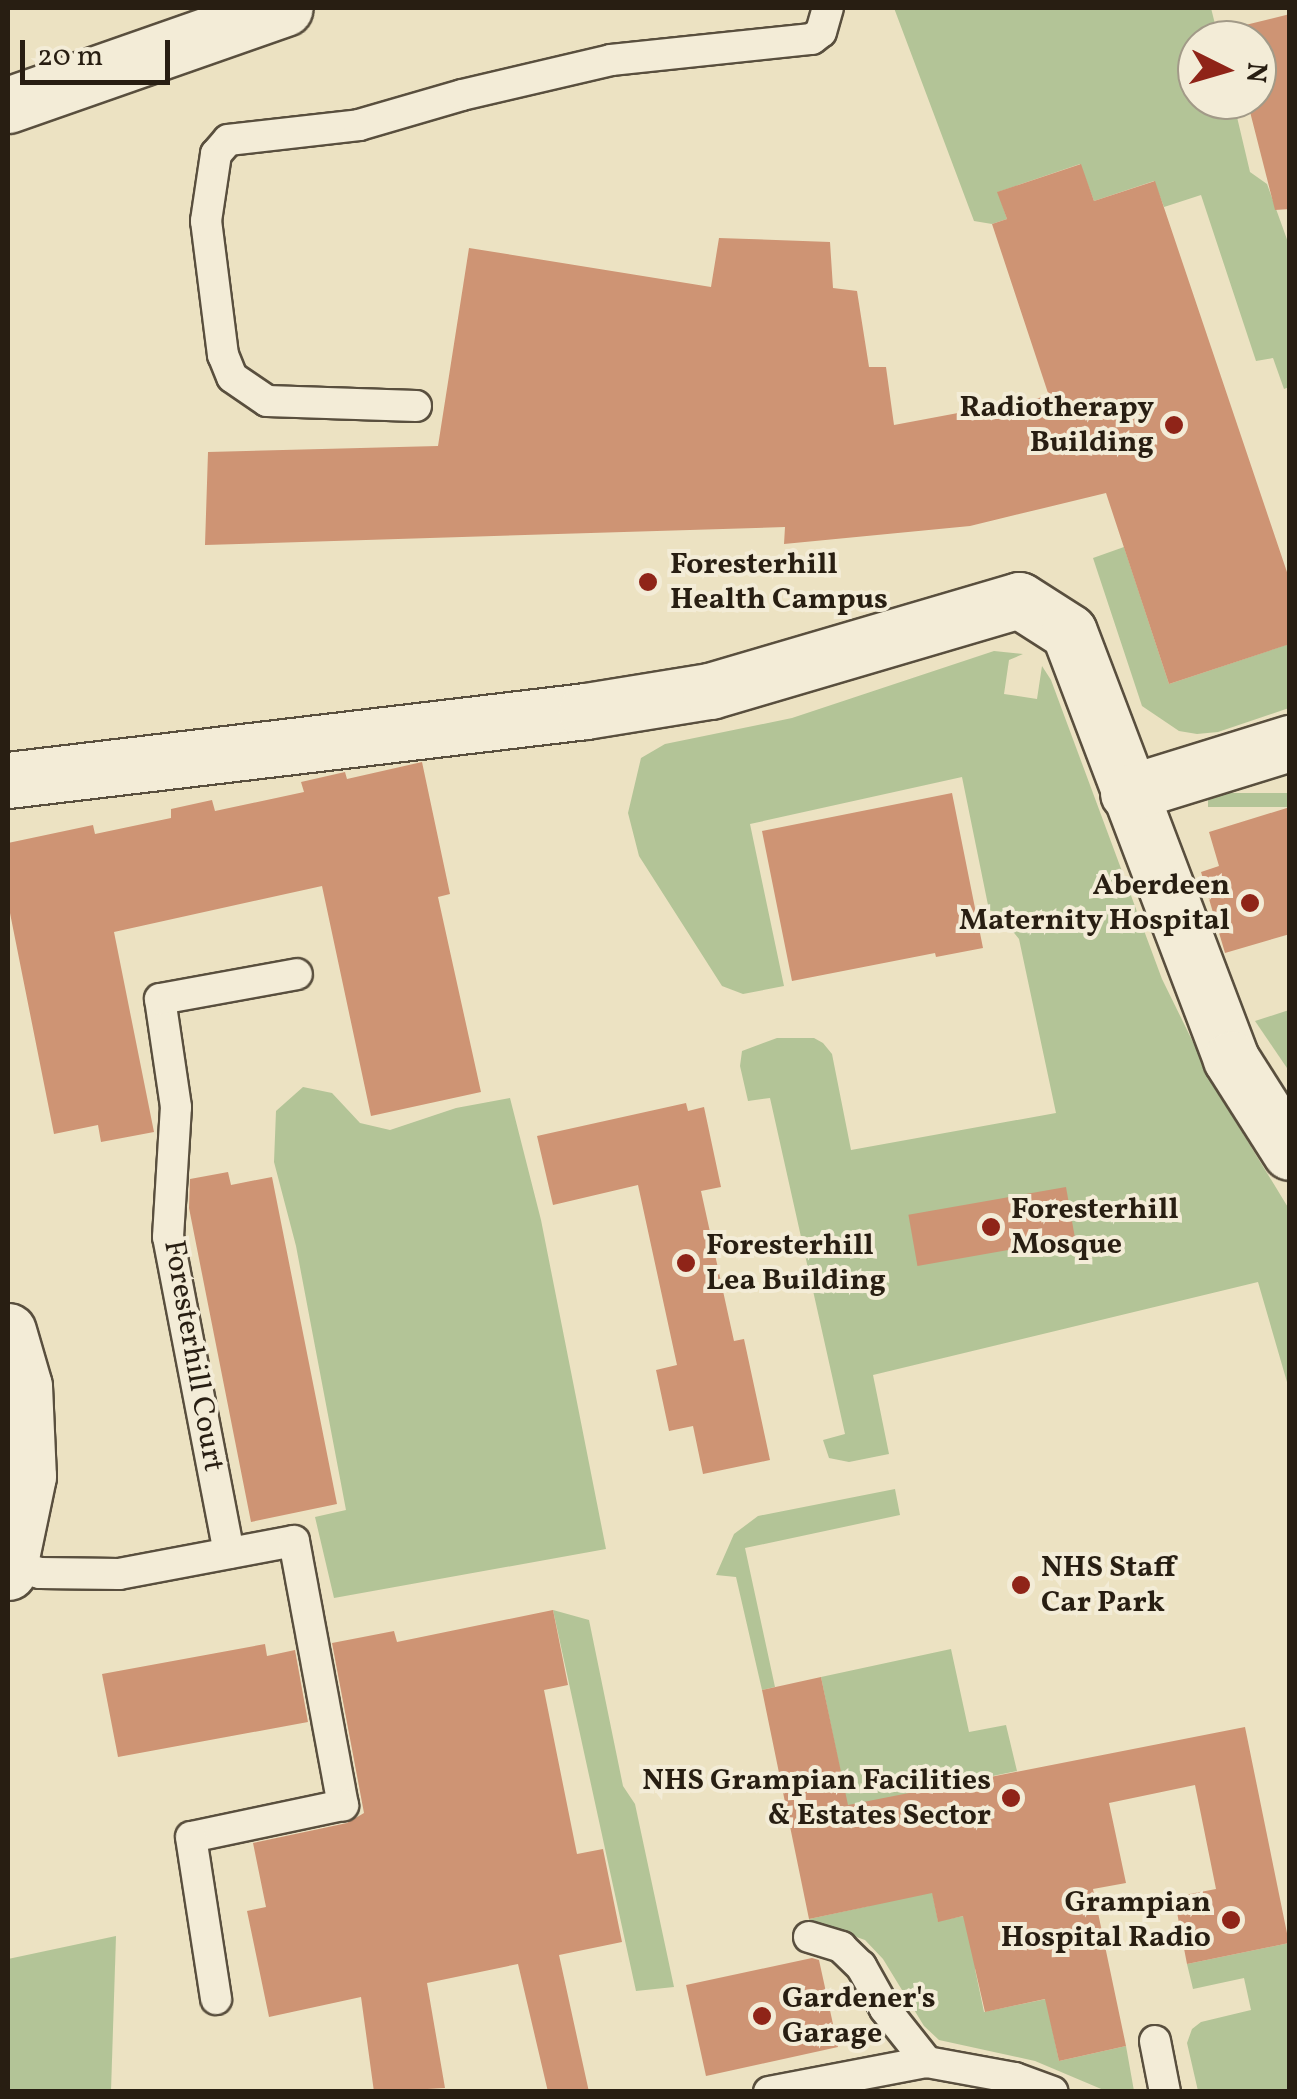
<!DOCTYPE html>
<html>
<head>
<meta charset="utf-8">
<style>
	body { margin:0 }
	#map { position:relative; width:1297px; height:2099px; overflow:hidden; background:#ece2c2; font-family:Vollkorn,serif }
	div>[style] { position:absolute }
	.green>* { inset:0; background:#b3c497; transform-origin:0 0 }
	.building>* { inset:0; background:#ce9474; transform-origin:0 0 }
	.roads { filter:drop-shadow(2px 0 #594f3e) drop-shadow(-2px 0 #594f3e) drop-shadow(0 2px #594f3e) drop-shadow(0 -2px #594f3e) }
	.lane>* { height:30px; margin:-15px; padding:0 15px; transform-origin:15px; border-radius:15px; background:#f3ecd7 }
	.street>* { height:55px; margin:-27.5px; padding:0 27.5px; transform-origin:27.5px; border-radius:27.5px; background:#f3ecd7 }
	.dots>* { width:28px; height:28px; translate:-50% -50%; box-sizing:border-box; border:5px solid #f3ecd7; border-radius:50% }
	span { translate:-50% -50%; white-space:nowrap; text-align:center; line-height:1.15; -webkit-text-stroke:8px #f3ecd7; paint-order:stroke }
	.poi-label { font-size:30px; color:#281e12; font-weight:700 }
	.right { translate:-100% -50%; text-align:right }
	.left { translate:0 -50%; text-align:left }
	.street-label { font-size:30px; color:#281e12 }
	.frame { position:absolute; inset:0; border:10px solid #281e12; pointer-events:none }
	.north { position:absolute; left:1177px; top:20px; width:100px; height:100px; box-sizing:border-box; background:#f3ecd7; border:2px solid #a29a88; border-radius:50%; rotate:95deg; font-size:28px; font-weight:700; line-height:40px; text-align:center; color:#281e12 }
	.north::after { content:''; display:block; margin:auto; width:35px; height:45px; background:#8f2418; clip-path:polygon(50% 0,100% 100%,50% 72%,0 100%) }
	.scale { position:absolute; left:20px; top:40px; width:150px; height:45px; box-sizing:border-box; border:5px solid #281e12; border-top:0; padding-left:12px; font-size:30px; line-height:35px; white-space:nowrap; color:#281e12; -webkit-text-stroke:8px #f3ecd7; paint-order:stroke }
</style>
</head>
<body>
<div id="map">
	<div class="green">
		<div style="clip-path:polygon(894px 8px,1211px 8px,1219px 40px,1197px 40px,1197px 100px,1233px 100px,1250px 172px,1267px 184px,1289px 245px,1289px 387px,1284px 389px,1273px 358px,1256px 361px,1201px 195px,1164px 207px,1154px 181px,1094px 201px,1080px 164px,998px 192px,1007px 219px,992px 224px,974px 221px)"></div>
		<div style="clip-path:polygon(1124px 547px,1169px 684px,1289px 644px,1289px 708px,1218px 732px,1197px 734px,1179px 731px,1142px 706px,1093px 558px)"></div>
		<div style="clip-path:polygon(994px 651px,1023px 654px,1009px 660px,1004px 694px,1037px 699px,1042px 666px,1051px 680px,1162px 979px,1217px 1091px,1289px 1209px,1289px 1389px,1258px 1282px,873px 1375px,889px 1454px,849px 1462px,829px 1458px,823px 1440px,845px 1434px,770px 1098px,748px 1101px,740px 1066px,742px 1051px,777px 1038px,814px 1038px,823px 1043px,832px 1054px,851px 1150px,1056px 1113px,1019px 939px,998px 913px,989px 910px,962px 777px,750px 824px,784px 986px,743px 994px,722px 986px,639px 856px,628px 813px,641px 758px,665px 744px,792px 718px)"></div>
		<div style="left:1289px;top:793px;width:14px;height:81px;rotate:90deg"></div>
		<div style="clip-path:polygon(1289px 1010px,1290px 1010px,1289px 1071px,1255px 1021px)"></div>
		<div style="clip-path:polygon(303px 1087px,332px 1093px,360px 1123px,390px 1130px,456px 1108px,510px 1098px,541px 1220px,606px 1549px,334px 1598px,315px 1517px,346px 1510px,296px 1246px,274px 1162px,276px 1111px)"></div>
		<div style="clip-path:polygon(895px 1489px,900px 1515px,745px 1548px,775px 1687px,762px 1690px,736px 1577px,716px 1575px,734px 1534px,758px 1516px)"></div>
		<div style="clip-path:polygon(553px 1610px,589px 1620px,623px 1786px,635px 1804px,674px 1987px,636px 1991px)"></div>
		<div style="clip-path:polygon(951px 1649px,969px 1732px,1006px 1725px,1017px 1771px,914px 1792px,858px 1858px,821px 1677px)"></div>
		<div style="clip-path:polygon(928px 1870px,938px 1921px,1029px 1903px,975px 1969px,984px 2012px,1046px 1999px,1059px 2061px,1126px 2046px,1134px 2091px,1106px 2091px,1035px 2061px,939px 2040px,924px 2026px,883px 1959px,865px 1940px,833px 1929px,813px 1931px,809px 1919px,869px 1906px)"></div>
		<div style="clip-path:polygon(116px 1936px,111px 2091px,8px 2091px,8px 1959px)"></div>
		<div style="clip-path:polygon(1289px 1943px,1289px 2091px,1198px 2091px,1187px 2043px,1192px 2029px,1201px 2022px,1251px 2010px,1244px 1978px,1193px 1989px,1187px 1964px)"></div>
	</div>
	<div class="building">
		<div style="clip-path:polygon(1290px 14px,1290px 209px,1275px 210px,1247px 100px,1257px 100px,1257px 40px,1232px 40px,1229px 29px)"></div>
		<div style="clip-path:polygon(1081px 164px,1094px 201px,1155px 181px,1290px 581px,1290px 644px,1169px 684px,1106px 493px,970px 526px,784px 544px,785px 527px,205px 545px,208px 452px,438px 446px,469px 248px,711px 287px,719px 238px,830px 242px,833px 288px,857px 291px,869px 367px,886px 367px,894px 425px,1049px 396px,992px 224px,1007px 219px,997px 192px)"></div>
		<div style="clip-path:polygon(422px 762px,450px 894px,438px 897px,481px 1092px,371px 1116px,322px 886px,114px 932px,154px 1132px,101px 1142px,98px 1125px,54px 1134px,8px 903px,8px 843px,93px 825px,95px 834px,171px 818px,171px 809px,212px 800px,215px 811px,304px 792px,301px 782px,345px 772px,347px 779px)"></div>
		<div style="clip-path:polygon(952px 793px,983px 948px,936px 957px,935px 953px,792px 981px,762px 831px)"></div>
		<div style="clip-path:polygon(1290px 807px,1290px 934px,1225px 953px,1201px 872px,1219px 866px,1209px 832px)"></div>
		<div style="clip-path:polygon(686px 1103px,688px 1111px,704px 1107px,721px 1187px,701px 1191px,734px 1341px,744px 1339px,770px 1460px,703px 1474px,693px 1426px,669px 1431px,656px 1370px,677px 1365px,638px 1185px,553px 1205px,537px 1136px)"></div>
		<div style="clip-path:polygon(228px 1172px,231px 1185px,272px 1177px,337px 1504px,251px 1522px,189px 1208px,190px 1179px)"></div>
		<div style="left:1066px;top:1187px;width:52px;height:160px;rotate:80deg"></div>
		<div style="clip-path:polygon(553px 1610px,568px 1685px,544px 1690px,577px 1854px,603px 1849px,622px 1942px,559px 1955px,589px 2092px,548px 2092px,518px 1964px,427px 1983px,445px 2088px,374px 2092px,361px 1997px,269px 2017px,247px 1911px,266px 1907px,253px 1843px,347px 1823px,364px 1813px,332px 1643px,394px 1631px,397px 1642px)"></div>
		<div style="clip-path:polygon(265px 1644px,267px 1656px,295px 1650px,308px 1722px,118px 1757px,102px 1674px)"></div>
		<div style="clip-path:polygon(821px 1677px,848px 1805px,1245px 1727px,1289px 1943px,1187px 1964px,1174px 1897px,1216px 1889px,1195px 1785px,1109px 1803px,1126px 1883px,1093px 1889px,1126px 2046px,1059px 2061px,1045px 1999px,985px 2012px,963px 1916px,938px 1922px,932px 1893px,809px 1919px,762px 1690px)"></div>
		<div style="clip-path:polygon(812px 1958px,819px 1960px,838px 2047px,706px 2076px,686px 1985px)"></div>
	</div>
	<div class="roads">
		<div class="lane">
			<div style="left:416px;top:406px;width:149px;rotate:-178.1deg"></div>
			<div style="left:267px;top:401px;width:42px;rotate:-145.6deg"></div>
			<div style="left:232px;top:377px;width:24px;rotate:-112deg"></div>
			<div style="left:223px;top:355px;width:135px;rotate:-97.2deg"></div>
			<div style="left:206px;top:221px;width:68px;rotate:-81.5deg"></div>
			<div style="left:216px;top:154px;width:18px;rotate:-49deg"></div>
			<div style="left:228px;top:140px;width:132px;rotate:-6.5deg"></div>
			<div style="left:359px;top:125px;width:107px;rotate:-16.2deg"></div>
			<div style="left:462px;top:95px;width:153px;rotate:-13.2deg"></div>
			<div style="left:611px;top:60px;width:202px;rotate:-6deg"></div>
			<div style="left:812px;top:39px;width:11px;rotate:-38deg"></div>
			<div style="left:821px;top:32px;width:25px;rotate:-74deg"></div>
			<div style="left:229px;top:1553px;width:322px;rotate:-100.9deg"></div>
			<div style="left:168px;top:1237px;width:130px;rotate:-86.5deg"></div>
			<div style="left:176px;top:1107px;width:109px;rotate:-98.4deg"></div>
			<div style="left:160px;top:999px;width:139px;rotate:-10.3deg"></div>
			<div style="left:12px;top:1565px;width:29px;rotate:16deg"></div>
			<div style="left:40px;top:1573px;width:79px;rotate:0.7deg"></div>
			<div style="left:119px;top:1574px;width:178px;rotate:-10.7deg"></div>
			<div style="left:294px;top:1541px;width:269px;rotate:79.5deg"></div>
			<div style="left:343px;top:1805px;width:155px;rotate:168.1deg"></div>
			<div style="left:191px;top:1837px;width:164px;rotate:81.2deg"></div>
			<div style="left:809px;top:1937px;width:34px;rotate:17deg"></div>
			<div style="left:841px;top:1947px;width:28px;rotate:44deg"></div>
			<div style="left:861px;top:1966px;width:49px;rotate:60.8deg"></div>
			<div style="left:885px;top:2009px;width:68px;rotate:51.6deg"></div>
			<div style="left:927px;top:2062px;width:89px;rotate:10.3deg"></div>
			<div style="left:1015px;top:2078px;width:40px;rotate:20.2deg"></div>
			<div style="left:1155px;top:2041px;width:52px;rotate:78.9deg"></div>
			<div style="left:769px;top:2092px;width:161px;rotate:-10.8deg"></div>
		</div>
		<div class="street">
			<div style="left:8px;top:105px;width:293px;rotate:-19.3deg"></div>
			<div style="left:8px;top:780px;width:582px;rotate:-6.81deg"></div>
			<div style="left:586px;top:711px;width:126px;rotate:-9.2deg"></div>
			<div style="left:710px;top:691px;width:322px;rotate:-16.4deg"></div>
			<div style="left:1019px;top:600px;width:59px;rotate:32.6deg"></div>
			<div style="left:1069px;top:632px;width:457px;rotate:69.2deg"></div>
			<div style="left:1231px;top:1059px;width:110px;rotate:57.6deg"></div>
			<div style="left:1128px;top:793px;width:170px;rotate:-17.2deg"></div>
			<div style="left:8px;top:1331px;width:57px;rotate:73.8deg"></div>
			<div style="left:24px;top:1386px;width:90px;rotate:87.5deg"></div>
			<div style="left:28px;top:1476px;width:98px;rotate:101.8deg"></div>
		</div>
	</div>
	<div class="dots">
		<div style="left:1174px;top:425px;background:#8f2418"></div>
		<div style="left:648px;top:582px;background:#8f2418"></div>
		<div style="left:1250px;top:903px;background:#8f2418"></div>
		<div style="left:991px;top:1227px;background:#8f2418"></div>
		<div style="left:686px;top:1263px;background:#8f2418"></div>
		<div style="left:1021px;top:1585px;background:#8f2418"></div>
		<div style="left:1011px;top:1798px;background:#8f2418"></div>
		<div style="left:1231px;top:1920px;background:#8f2418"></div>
		<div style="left:762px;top:2016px;background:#8f2418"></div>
	</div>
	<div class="poi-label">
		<span class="right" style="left:1154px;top:425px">Radiotherapy<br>Building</span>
		<span class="left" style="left:670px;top:582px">Foresterhill<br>Health Campus</span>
		<span class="right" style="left:1230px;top:903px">Aberdeen<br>Maternity Hospital</span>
		<span class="left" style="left:1011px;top:1227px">Foresterhill<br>Mosque</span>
		<span class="left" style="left:706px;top:1263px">Foresterhill<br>Lea Building</span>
		<span class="left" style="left:1041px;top:1585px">NHS Staff<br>Car Park</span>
		<span class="right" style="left:991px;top:1798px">NHS Grampian Facilities<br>&amp; Estates Sector</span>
		<span class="right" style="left:1211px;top:1920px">Grampian<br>Hospital Radio</span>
		<span class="left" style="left:782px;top:2016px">Gardener's<br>Garage</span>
	</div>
	<div class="street-label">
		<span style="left:193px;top:1356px;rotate:80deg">Foresterhill Court</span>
	</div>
	<div class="frame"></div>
	<div class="north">N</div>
	<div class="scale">20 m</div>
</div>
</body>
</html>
